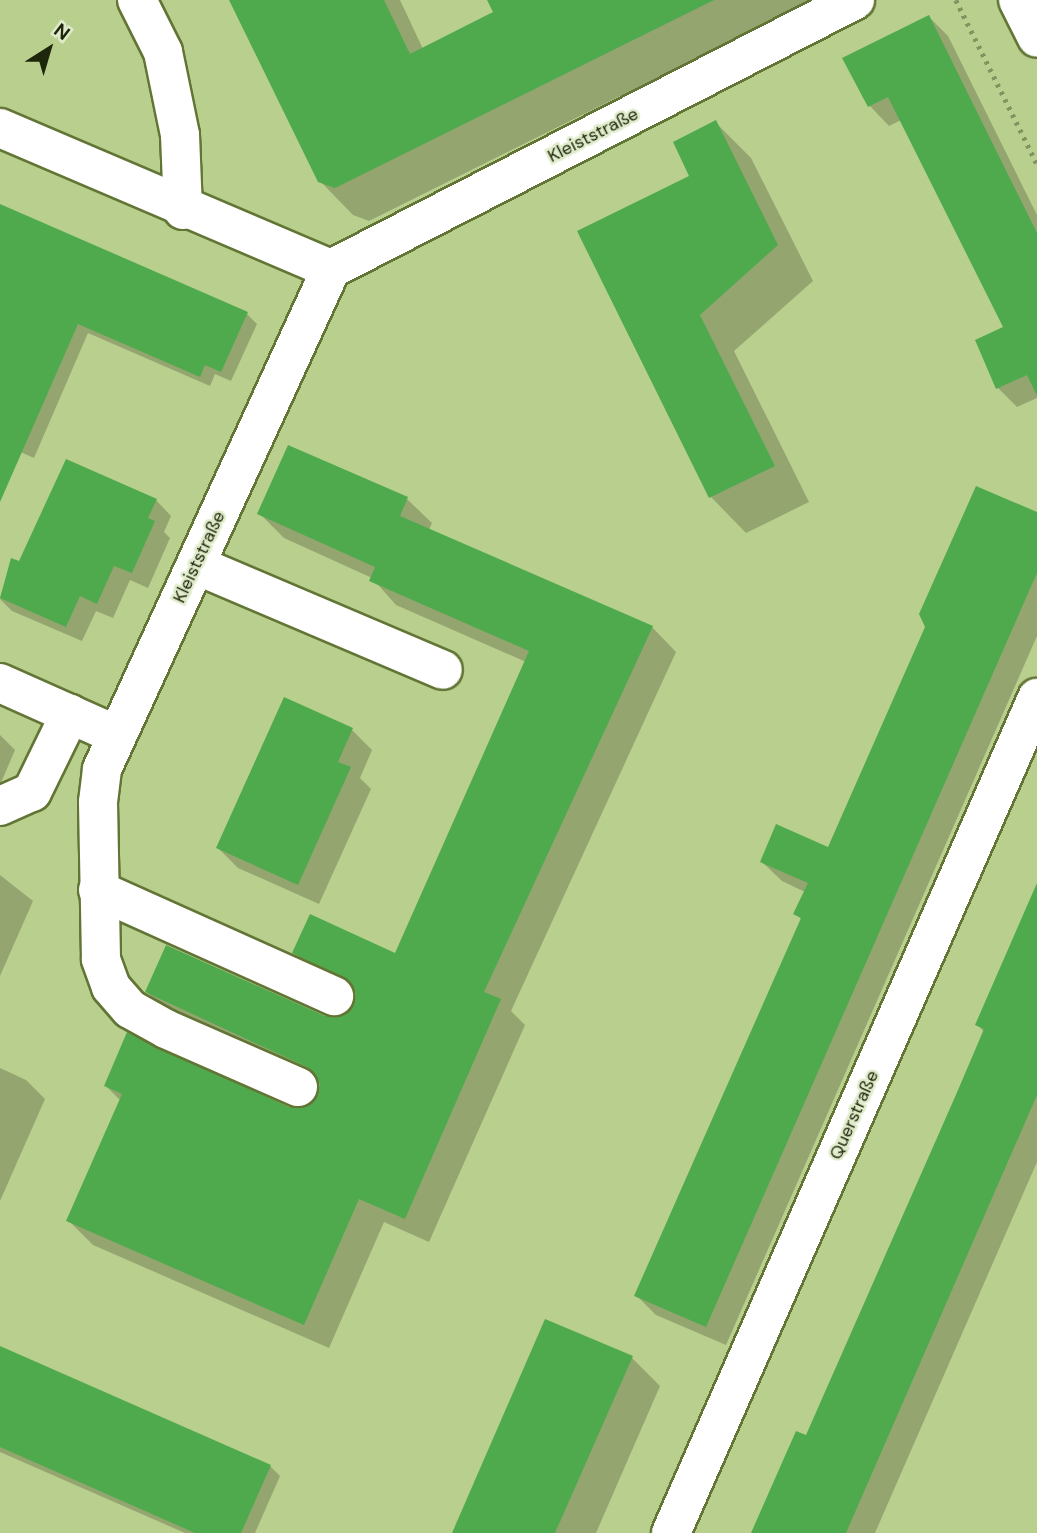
<!DOCTYPE html>
<html>
<head>
<meta charset="utf-8">
<style>
	body { margin:0 }
	#map { position:relative; width:1037px; height:1533px; overflow:hidden; background:#b9cf8d; font-family:"DM Sans",sans-serif }
	div>[style] { position:absolute }
	.shadow>* { inset:0; background:#0003 }
	.building>* { inset:0; background:#4faa4d }
	.path>* { height:4.5px; margin-top:-2.25px; transform-origin:0; background:repeating-linear-gradient(90deg,#82935f 0 3.5px,transparent 0 8.5px) }
	.roads { filter:drop-shadow(2px 0 #627535) drop-shadow(-2px 0 #627535) drop-shadow(0 2px #627535) drop-shadow(0 -2px #627535) }
	.minor>* { height:38px; margin:-19px; padding:0 19px; transform-origin:19px; border-radius:19px; background:#fff }
	span { translate:-50% -50%; white-space:nowrap; text-align:center; line-height:1.15; -webkit-text-stroke:5px #dfebca; paint-order:stroke }
	.street-label { font-size:18px; color:#1e260b }
	.north { position:absolute; left:14px; top:14px; width:70px; height:70px; -webkit-text-stroke:5px #dfebca; paint-order:stroke; rotate:37deg; font-size:19px; font-weight:700; line-height:28px; text-align:center; color:#1e260b }
	.north::after { content:''; display:block; margin:auto; width:24px; height:32px; background:#1e260b; clip-path:polygon(50% 0,100% 100%,50% 72%,0 100%) }
</style>
</head>
<body>
<div id="map">
	<div class="shadow">
		<div style="clip-path:polygon(231px 0,400px 0,423px 49px,495px 13px,489px 0,813px 0,369px 221px,353px 215px,320px 181px)"></div>
		<div style="clip-path:polygon(929px 17px,948px 36px,1037px 215px,1037px 398px,1017px 407px,998px 388px,977px 341px,1005px 328px,901px 120px,889px 126px,870px 106px,845px 58px)"></div>
		<div style="clip-path:polygon(715px 122px,751px 158px,813px 281px,734px 351px,809px 502px,746px 533px,711px 497px,692px 176px)"></div>
		<div style="clip-path:polygon(0 205px,247px 314px,257px 324px,231px 381px,215px 374px,210px 386px,88px 333px,34px 458px,0 443px)"></div>
		<div style="clip-path:polygon(289px 448px,407px 499px,432px 523px,429px 530px,652px 627px,676px 652px,511px 1011px,525px 1025px,429px 1242px,384px 1222px,329px 1348px,93px 1245px,68px 1220px,121px 1101px,106px 1086px,290px 1109px,313px 1106px,321px 1086px,171px 1016px,147px 992px,325px 1018px,348px 1015px,357px 996px,319px 977px,294px 953px,396px 955px,526px 662px,396px 605px,372px 578px,284px 538px,259px 513px)"></div>
		<div style="clip-path:polygon(156px 500px,171px 516px,164px 532px,170px 538px,148px 588px,130px 580px,113px 618px,96px 611px,82px 641px,12px 611px,0 599px,12px 561px,20px 564px)"></div>
		<div style="clip-path:polygon(1037px 514px,1037px 636px,726px 1345px,656px 1315px,636px 1295px,802px 920px,795px 913px,805px 892px,782px 881px,762px 862px,829px 850px)"></div>
		<div style="clip-path:polygon(352px 730px,372px 750px,360px 778px,371px 789px,319px 904px,238px 868px,218px 848px)"></div>
		<div style="clip-path:polygon(0 735px,15px 750px,0 785px)"></div>
		<div style="clip-path:polygon(0 875px,33px 901px,0 976px)"></div>
		<div style="clip-path:polygon(1037px 887px,1037px 1162px,875px 1533px,753px 1533px,807px 1437px,984px 1032px,977px 1024px)"></div>
		<div style="clip-path:polygon(0 1068px,26px 1080px,45px 1099px,0 1201px)"></div>
		<div style="clip-path:polygon(0 1348px,270px 1466px,280px 1476px,255px 1533px,185px 1533px,0 1452px)"></div>
		<div style="clip-path:polygon(632px 1358px,660px 1386px,596px 1533px,453px 1533px)"></div>
	</div>
	<div class="building">
		<div style="clip-path:polygon(229px 0,384px 0,410px 54px,493px 12px,487px 0,714px 0,335px 188px,318px 182px)"></div>
		<div style="clip-path:polygon(929px 15px,1037px 233px,1037px 396px,1027px 375px,996px 389px,975px 340px,1003px 327px,888px 97px,868px 107px,842px 58px)"></div>
		<div style="clip-path:polygon(716px 120px,778px 245px,700px 315px,775px 466px,709px 498px,577px 231px,689px 176px,673px 142px)"></div>
		<div style="clip-path:polygon(0 204px,248px 312px,221px 372px,205px 365px,200px 377px,78px 324px,0 502px)"></div>
		<div style="clip-path:polygon(288px 445px,408px 497px,400px 516px,653px 626px,484px 992px,501px 999px,405px 1219px,359px 1199px,304px 1325px,66px 1221px,122px 1094px,104px 1086px,127px 1032px,289px 1107px,311px 1104px,320px 1084px,307px 1067px,145px 992px,166px 945px,325px 1016px,347px 1013px,356px 994px,351px 983px,292px 953px,310px 914px,395px 953px,529px 651px,369px 581px,375px 567px,257px 514px)"></div>
		<div style="clip-path:polygon(66px 459px,157px 499px,148px 518px,155px 521px,132px 573px,114px 566px,97px 604px,80px 596px,66px 627px,0 598px,11px 558px,19px 561px)"></div>
		<div style="clip-path:polygon(976px 486px,1037px 512px,1037px 573px,706px 1327px,634px 1296px,801px 918px,793px 914px,808px 883px,760px 862px,776px 824px,828px 847px,925px 627px,919px 614px)"></div>
		<div style="clip-path:polygon(284px 697px,353px 728px,338px 762px,351px 767px,298px 885px,216px 848px)"></div>
		<div style="clip-path:polygon(1037px 883px,1037px 1095px,846px 1533px,751px 1533px,796px 1431px,806px 1435px,955px 1097px,984px 1029px,975px 1025px)"></div>
		<div style="clip-path:polygon(545px 1319px,633px 1356px,555px 1533px,452px 1533px)"></div>
		<div style="clip-path:polygon(0 1346px,271px 1465px,241px 1533px,195px 1533px,0 1447px)"></div>
	</div>
	<div class="path">
		<div style="left:956px;top:0;width:183px;rotate:63.7deg"></div>
	</div>
	<div class="roads">
		<div class="minor">
			<div style="left:137px;top:0;width:58px;rotate:63.4deg"></div>
			<div style="left:163px;top:52px;width:85px;rotate:78.4deg"></div>
			<div style="left:180px;top:135px;width:75px;rotate:87.7deg"></div>
			<div style="left:1018px;top:0;width:42px;rotate:63.4deg"></div>
			<div style="left:0;top:128px;width:360px;rotate:23.1deg"></div>
			<div style="left:331px;top:269px;width:589px;rotate:-27.17deg"></div>
			<div style="left:196px;top:565px;width:268px;rotate:23deg"></div>
			<div style="left:0;top:683px;width:128px;rotate:24deg"></div>
			<div style="left:0;top:806px;width:35px;rotate:-24deg"></div>
			<div style="left:32px;top:792px;width:87px;rotate:-64deg"></div>
			<div style="left:98px;top:890px;width:259px;rotate:24.2deg"></div>
			<div style="left:298px;top:1087px;width:144px;rotate:-156.3deg"></div>
			<div style="left:166px;top:1029px;width:41px;rotate:-150.9deg"></div>
			<div style="left:130px;top:1009px;width:29px;rotate:-131deg"></div>
			<div style="left:111px;top:987px;width:30px;rotate:-110deg"></div>
			<div style="left:101px;top:959px;width:157px;rotate:-91.1deg"></div>
			<div style="left:98px;top:802px;width:33px;rotate:-83deg"></div>
			<div style="left:102px;top:769px;width:550px;rotate:-65.39deg"></div>
			<div style="left:671px;top:1533px;width:912px;rotate:-66.33deg"></div>
		</div>
	</div>
	<div class="street-label">
		<span style="left:593px;top:135px;rotate:-27deg">Kleiststraße</span>
		<span style="left:199px;top:557px;rotate:-65deg">Kleiststraße</span>
		<span style="left:854px;top:1115px;rotate:-66deg">Querstraße</span>
	</div>
	<div class="north">N</div>
</div>
</body>
</html>
